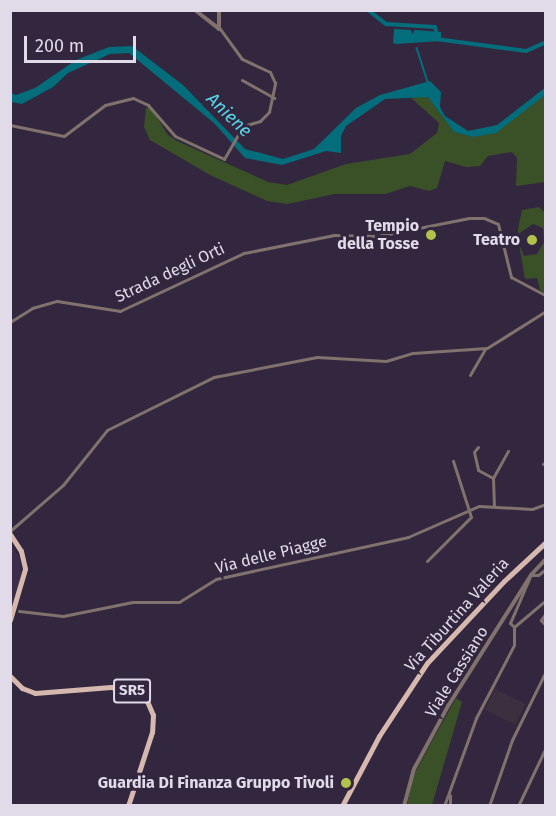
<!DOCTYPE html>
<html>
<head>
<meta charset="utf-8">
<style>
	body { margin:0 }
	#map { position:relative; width:556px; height:816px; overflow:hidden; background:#32273e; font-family:"Fira Sans",sans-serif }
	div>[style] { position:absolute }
	.built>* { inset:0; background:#3c2e4b }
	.education>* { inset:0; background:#3a303f; transform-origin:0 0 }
	.green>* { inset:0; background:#3a5128 }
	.water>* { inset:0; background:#036d7b }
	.stream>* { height:1.5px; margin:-0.75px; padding:0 0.75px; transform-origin:0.75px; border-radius:0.75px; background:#036d7b }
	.canal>* { height:4px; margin:-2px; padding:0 2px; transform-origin:2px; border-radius:2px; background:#036d7b }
	.minor>* { height:3px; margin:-1.5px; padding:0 1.5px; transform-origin:1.5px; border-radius:1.5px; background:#81726d }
	.tertiary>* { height:4px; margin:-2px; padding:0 2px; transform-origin:2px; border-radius:2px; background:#81726d }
	.primary>* { height:5px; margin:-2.5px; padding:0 2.5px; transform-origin:2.5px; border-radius:2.5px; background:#d6b8ae }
	.dots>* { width:16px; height:16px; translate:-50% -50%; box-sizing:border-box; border:3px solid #32273e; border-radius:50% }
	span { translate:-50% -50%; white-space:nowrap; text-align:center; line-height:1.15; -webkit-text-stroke:6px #32273e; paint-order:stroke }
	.shield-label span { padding:2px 4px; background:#32273e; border:2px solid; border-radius:4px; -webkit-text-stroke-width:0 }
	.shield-label { font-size:15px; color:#e0dae9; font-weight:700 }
	.poi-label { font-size:16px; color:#e0dae9; font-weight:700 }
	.right { translate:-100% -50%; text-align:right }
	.street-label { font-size:16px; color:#e0dae9 }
	.water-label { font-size:18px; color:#57d6eb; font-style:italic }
	.frame { position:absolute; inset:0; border:12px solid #e0dae9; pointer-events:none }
	.scale { position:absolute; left:24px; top:36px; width:112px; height:27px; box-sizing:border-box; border:3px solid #e0dae9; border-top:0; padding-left:8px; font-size:18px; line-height:21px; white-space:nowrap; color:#e0dae9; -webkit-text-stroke:4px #32273e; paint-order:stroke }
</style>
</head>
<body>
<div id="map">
	<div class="built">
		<div style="clip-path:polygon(10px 542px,20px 559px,21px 574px,11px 608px)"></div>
	</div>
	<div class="education">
		<div style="left:495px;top:689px;width:34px;height:23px;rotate:26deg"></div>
	</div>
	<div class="green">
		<div style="clip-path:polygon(545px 95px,545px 182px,516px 186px,517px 158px,512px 152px,488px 156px,480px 166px,466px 167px,445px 161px,437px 188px,429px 191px,410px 186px,385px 194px,335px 194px,287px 204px,267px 201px,210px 175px,150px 140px,144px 127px,146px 108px,151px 108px,168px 135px,179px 142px,268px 182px,287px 185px,346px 164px,410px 154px,437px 133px,439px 123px,409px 96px,428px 97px,454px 132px,473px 137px,484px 134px)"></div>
		<div style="clip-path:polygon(539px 207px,545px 213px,545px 294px,540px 290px,537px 278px,525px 279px,519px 244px,524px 256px,537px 254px,544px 242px,543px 228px,533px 224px,518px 234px,518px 229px,522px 210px)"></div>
		<div style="clip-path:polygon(456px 698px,462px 702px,432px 805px,407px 806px,413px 776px)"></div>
	</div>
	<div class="water">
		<div style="clip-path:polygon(394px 29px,411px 30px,412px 34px,415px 30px,441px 32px,441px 41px,396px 44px,393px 43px)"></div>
		<div style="clip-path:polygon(132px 46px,183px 85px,245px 149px,283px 159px,314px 149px,356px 108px,380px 95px,430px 81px,441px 92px,440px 107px,445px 116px,468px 131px,497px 125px,546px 87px,545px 95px,496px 133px,473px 137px,454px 132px,428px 97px,385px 99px,346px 126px,341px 136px,341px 153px,326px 151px,282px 165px,245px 158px,214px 123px,129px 53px,110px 54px,68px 73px,53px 87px,22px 104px,11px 102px,11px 93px,16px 95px,35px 88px,76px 60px,109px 47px)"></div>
	</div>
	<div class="stream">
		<div style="left:417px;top:48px;width:38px;rotate:72deg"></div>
	</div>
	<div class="canal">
		<div style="left:368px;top:10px;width:23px;rotate:38deg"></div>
		<div style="left:386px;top:24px;width:49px;rotate:3.5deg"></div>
		<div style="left:435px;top:27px;width:8px;rotate:76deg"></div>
		<div style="left:436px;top:39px;width:91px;rotate:7.6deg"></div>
		<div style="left:526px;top:51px;width:22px;rotate:-24deg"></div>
	</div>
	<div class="minor">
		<div style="left:242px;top:80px;width:37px;rotate:29deg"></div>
		<div style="left:10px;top:125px;width:55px;rotate:11.5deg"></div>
		<div style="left:64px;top:136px;width:51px;rotate:-37.1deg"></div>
		<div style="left:105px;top:105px;width:29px;rotate:-14deg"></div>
		<div style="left:133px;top:98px;width:17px;rotate:25deg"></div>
		<div style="left:148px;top:105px;width:41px;rotate:48.9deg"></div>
		<div style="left:175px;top:136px;width:54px;rotate:25.1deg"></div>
		<div style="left:224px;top:159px;width:38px;rotate:-60deg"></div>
		<div style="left:243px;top:126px;width:18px;rotate:-16deg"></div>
		<div style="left:260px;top:121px;width:13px;rotate:-45deg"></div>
		<div style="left:269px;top:112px;width:30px;rotate:-78deg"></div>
		<div style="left:275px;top:83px;width:12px;rotate:-114deg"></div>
		<div style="left:270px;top:72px;width:31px;rotate:-155deg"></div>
		<div style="left:242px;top:59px;width:37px;rotate:-126deg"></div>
		<div style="left:10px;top:322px;width:26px;rotate:-32deg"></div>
		<div style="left:32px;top:308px;width:26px;rotate:-16deg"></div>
		<div style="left:57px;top:301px;width:64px;rotate:9deg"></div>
		<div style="left:120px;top:311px;width:137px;rotate:-25.1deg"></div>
		<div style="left:244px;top:253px;width:92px;rotate:-11.3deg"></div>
		<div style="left:334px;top:235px;width:44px;rotate:1.3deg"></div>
		<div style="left:378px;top:236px;width:93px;rotate:-11.2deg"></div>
		<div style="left:469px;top:218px;width:15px"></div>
		<div style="left:484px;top:218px;width:15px;rotate:23deg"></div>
		<div style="left:498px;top:224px;width:55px;rotate:76.2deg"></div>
		<div style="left:511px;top:277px;width:40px;rotate:28deg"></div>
		<div style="left:470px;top:375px;width:30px;rotate:-60deg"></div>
		<div style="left:478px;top:447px;width:6px;rotate:129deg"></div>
		<div style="left:474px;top:452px;width:18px;rotate:77deg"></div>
		<div style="left:478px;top:470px;width:17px;rotate:28deg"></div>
		<div style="left:543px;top:464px;width:4px;rotate:-34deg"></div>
		<div style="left:493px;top:478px;width:31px;rotate:-61deg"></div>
		<div style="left:493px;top:478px;width:27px;rotate:88deg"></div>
		<div style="left:10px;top:531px;width:70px;rotate:-41deg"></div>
		<div style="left:63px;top:485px;width:70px;rotate:-51.3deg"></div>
		<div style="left:107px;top:430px;width:119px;rotate:-26.4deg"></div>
		<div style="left:214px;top:377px;width:105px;rotate:-11deg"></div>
		<div style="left:317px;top:357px;width:69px;rotate:3.3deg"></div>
		<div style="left:386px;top:361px;width:28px;rotate:-17deg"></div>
		<div style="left:413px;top:353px;width:74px;rotate:-3.9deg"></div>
		<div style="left:487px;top:348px;width:70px;rotate:-32.1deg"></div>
		<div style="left:427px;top:561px;width:62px;rotate:-45deg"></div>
		<div style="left:471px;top:517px;width:59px;rotate:-107.8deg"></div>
		<div style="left:531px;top:575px;width:7px"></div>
		<div style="left:538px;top:575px;width:10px;rotate:-37deg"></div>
		<div style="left:529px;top:579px;width:48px;rotate:113.4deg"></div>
		<div style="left:510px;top:623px;width:6px;rotate:45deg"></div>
		<div style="left:514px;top:627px;width:42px;rotate:-40.2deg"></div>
		<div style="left:19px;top:611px;width:44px;rotate:6.5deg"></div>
		<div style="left:63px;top:616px;width:71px;rotate:-11.3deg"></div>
		<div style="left:133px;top:602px;width:46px"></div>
		<div style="left:179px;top:602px;width:44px;rotate:-31.9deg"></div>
		<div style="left:216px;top:579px;width:197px;rotate:-12.3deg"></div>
		<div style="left:408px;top:537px;width:77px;rotate:-23.6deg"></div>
		<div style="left:479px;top:506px;width:53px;rotate:3.2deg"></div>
		<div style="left:532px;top:509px;width:15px;rotate:-20deg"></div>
		<div style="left:546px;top:613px;width:9px;rotate:126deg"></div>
		<div style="left:541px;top:620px;width:8px;rotate:50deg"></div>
		<div style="left:450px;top:795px;width:11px;rotate:90deg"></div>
		<div style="left:444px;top:806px;width:94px;rotate:-70deg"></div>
		<div style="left:476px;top:718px;width:82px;rotate:-62.5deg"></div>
		<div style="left:514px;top:645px;width:18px;rotate:-90deg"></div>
		<div style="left:489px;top:806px;width:70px;rotate:-70.8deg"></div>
		<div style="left:512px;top:740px;width:77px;rotate:-63.8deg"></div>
		<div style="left:518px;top:806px;width:65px;rotate:-64.6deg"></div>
	</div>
	<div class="tertiary">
		<div style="left:195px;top:10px;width:31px;rotate:38deg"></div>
		<div style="left:219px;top:29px;width:19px;rotate:-90deg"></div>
		<div style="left:404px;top:806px;width:38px;rotate:-75deg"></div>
		<div style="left:414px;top:769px;width:72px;rotate:-61.6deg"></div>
		<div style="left:448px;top:706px;width:155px;rotate:-57.6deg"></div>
		<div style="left:531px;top:575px;width:22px;rotate:-47deg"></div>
	</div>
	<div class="primary">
		<div style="left:10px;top:534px;width:20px;rotate:57deg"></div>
		<div style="left:21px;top:551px;width:18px;rotate:77deg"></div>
		<div style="left:25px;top:569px;width:53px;rotate:106.4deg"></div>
		<div style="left:10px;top:676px;width:17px;rotate:45deg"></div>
		<div style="left:22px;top:688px;width:14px;rotate:21deg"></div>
		<div style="left:35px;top:693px;width:76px;rotate:-4.5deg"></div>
		<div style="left:111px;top:687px;width:21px;rotate:11deg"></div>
		<div style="left:132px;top:691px;width:18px;rotate:34deg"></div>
		<div style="left:147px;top:701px;width:15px;rotate:67deg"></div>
		<div style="left:153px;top:715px;width:17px;rotate:93deg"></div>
		<div style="left:152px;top:732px;width:78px;rotate:108deg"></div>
		<div style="left:342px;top:806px;width:79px;rotate:-62.1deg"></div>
		<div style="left:379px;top:736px;width:87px;rotate:-56.7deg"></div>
		<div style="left:427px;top:663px;width:112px;rotate:-46.8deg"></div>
		<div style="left:504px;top:581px;width:57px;rotate:-42.9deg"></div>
	</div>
	<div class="dots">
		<div style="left:431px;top:235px;background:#b3c24b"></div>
		<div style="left:532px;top:240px;background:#b3c24b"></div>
		<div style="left:346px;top:783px;background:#b3c24b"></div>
	</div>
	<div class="shield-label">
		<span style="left:132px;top:691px">SR5</span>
	</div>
	<div class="poi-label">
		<span class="right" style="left:419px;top:235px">Tempio<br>della Tosse</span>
		<span class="right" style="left:520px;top:240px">Teatro</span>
		<span class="right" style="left:334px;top:783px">Guardia Di Finanza Gruppo Tivoli</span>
	</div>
	<div class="street-label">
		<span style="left:170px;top:273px;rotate:-25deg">Strada degli Orti</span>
		<span style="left:271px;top:555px;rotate:-14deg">Via delle Piagge</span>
		<span style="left:457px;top:615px;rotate:-48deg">Via Tiburtina Valeria</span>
		<span style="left:457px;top:672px;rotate:-58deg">Viale Cassiano</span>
	</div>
	<div class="water-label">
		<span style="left:229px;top:115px;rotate:44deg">Aniene</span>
	</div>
	<div class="frame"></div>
	<div class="scale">200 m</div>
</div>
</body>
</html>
